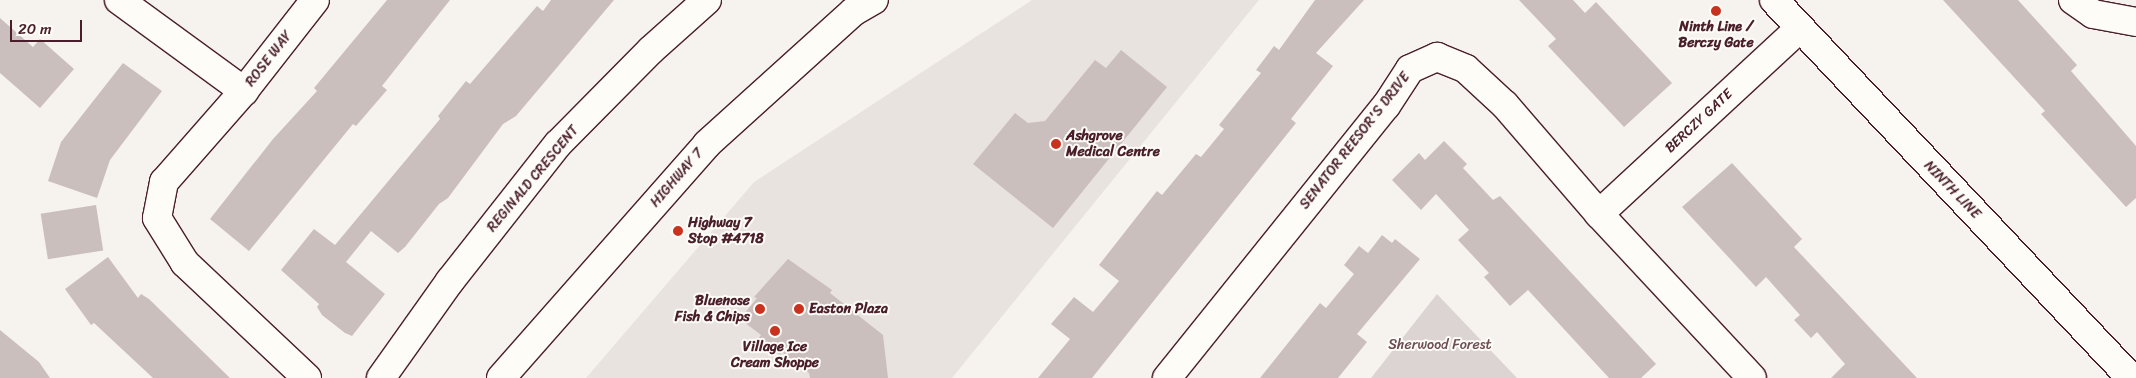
<!DOCTYPE html>
<html>
<head>
<meta charset="utf-8">
<style>
	body { margin:0 }
	#map { position:relative; width:2136px; height:378px; overflow:hidden; background:#f6f3ef; font-family:Sriracha,sans-serif }
	div>[style] { position:absolute }
	.built>* { inset:0; background:#e9e3e0 }
	.green>* { inset:0; background:#dcd4d2 }
	.building>* { inset:0; background:#cbbfbe; transform-origin:0 0 }
	.roads { filter:drop-shadow(1px 0 #4a1f2b) drop-shadow(-1px 0 #4a1f2b) drop-shadow(0 1px #4a1f2b) drop-shadow(0 -1px #4a1f2b) }
	.street>* { height:28px; margin:-14px; padding:0 14px; transform-origin:14px; border-radius:14px; background:#fdfcf7 }
	.secondary>* { height:28px; margin:-14px; padding:0 14px; transform-origin:14px; border-radius:14px; background:#fdfcf7 }
	.primary>* { height:28px; margin:-14px; padding:0 14px; transform-origin:14px; border-radius:14px; background:#fdfcf7 }
	.dots>* { width:14px; height:14px; translate:-50% -50%; box-sizing:border-box; border:2px solid #fdfcf7; border-radius:50% }
	span { translate:-50% -50%; white-space:nowrap; text-align:center; line-height:1.15; -webkit-text-stroke:4px #fdfcf7; paint-order:stroke }
	.poi-label { font-size:14px; color:#4a1f2b; font-weight:700 }
	.left { translate:0 -50%; text-align:left }
	.right { translate:-100% -50%; text-align:right }
	.street-label { font-size:14px; color:#4a1f2b }
	.park-label { font-size:14px; color:#6e4c55 }
	.scale { position:absolute; left:10px; top:20px; width:72px; height:22px; box-sizing:border-box; border:2px solid #4a1f2b; border-top:0; padding-left:6px; font-size:15px; line-height:18px; white-space:nowrap; color:#4a1f2b; -webkit-text-stroke:4px #fdfcf7; paint-order:stroke }
</style>
</head>
<body>
<div id="map">
	<div class="built">
		<div style="clip-path:polygon(1032px 0,1259px 0,952px 378px,586px 378px,754px 182px)"></div>
	</div>
	<div class="green">
		<div style="clip-path:polygon(1437px 294px,1517px 378px,1371px 378px)"></div>
	</div>
	<div class="building">
		<div style="clip-path:polygon(387px 0,450px 0,382px 86px,387px 90px,356px 126px,353px 124px,249px 251px,210px 219px,273px 139px,317px 91px,314px 88px)"></div>
		<div style="clip-path:polygon(551px 0,614px 0,516px 116px,503px 124px,448px 198px,439px 204px,405px 247px,398px 253px,371px 231px,346px 262px,385px 294px,352px 336px,345px 333px,322px 315px,317px 307px,319px 304px,281px 270px,314px 229px,335px 245px,440px 119px,438px 116px,466px 81px,470px 84px,537px 6px,543px 11px)"></div>
		<div style="clip-path:polygon(1315px 0,1364px 0,1316px 53px,1333px 66px,1291px 119px,1296px 123px,1092px 378px,1038px 378px,1070px 339px,1051px 324px,1074px 297px,1093px 312px,1119px 281px,1099px 265px,1157px 191px,1162px 195px,1196px 154px,1201px 157px,1224px 129px,1219px 125px,1261px 73px,1256px 70px,1274px 46px,1279px 50px)"></div>
		<div style="clip-path:polygon(1519px 0,1573px 0,1585px 13px,1596px 2px,1672px 83px,1624px 127px,1548px 46px,1556px 39px)"></div>
		<div style="clip-path:polygon(1943px 0,2018px 0,2077px 65px,2071px 71px,2136px 146px,2136px 198px,2126px 207px,2041px 114px,2045px 111px)"></div>
		<div style="clip-path:polygon(0 18px,33px 47px,40px 39px,74px 69px,40px 108px,0 73px)"></div>
		<div style="clip-path:polygon(1121px 50px,1167px 87px,1053px 228px,973px 164px,1015px 113px,1028px 123px,1045px 121px,1095px 60px,1106px 68px)"></div>
		<div style="clip-path:polygon(123px 63px,162px 91px,110px 160px,97px 198px,48px 181px,61px 142px)"></div>
		<div style="clip-path:polygon(1444px 141px,1467px 164px,1463px 168px,1493px 200px,1500px 196px,1656px 364px,1641px 378px,1609px 378px,1528px 290px,1510px 306px,1484px 277px,1489px 273px,1458px 240px,1469px 230px,1436px 194px,1421px 210px,1392px 180px,1419px 153px,1425px 160px)"></div>
		<div style="clip-path:polygon(1732px 163px,1802px 239px,1794px 247px,1917px 378px,1831px 378px,1845px 364px,1817px 332px,1811px 338px,1794px 320px,1800px 315px,1766px 277px,1756px 287px,1682px 207px)"></div>
		<div style="left:96px;top:205px;width:46px;height:56px;rotate:81deg"></div>
		<div style="clip-path:polygon(1382px 235px,1392px 243px,1395px 239px,1420px 259px,1357px 334px,1367px 342px,1338px 378px,1260px 378px,1320px 303px,1326px 308px,1354px 274px,1344px 265px,1359px 246px,1368px 253px)"></div>
		<div style="clip-path:polygon(108px 257px,138px 298px,141px 294px,149px 299px,230px 378px,153px 378px,94px 323px,91px 325px,65px 289px)"></div>
		<div style="clip-path:polygon(788px 259px,832px 290px,830px 293px,883px 335px,888px 378px,810px 378px,809px 373px,782px 352px,780px 355px,758px 339px,761px 335px,740px 319px,757px 298px,754px 297px)"></div>
		<div style="clip-path:polygon(0 330px,39px 362px,50px 378px,0 378px)"></div>
	</div>
	<div class="roads">
		<div class="street">
			<div style="left:119px;top:0;width:155px;rotate:36.1deg"></div>
			<div style="left:2073px;top:0;width:24px;rotate:35deg"></div>
			<div style="left:2093px;top:14px;width:44px;rotate:10.5deg"></div>
			<div style="left:1599px;top:214px;width:272px;rotate:-42.8deg"></div>
			<div style="left:307px;top:378px;width:168px;rotate:-136.7deg"></div>
			<div style="left:185px;top:263px;width:53px;rotate:-121.9deg"></div>
			<div style="left:157px;top:218px;width:37px;rotate:-79deg"></div>
			<div style="left:164px;top:182px;width:121px;rotate:-48.7deg"></div>
			<div style="left:244px;top:91px;width:115px;rotate:-52deg"></div>
			<div style="left:381px;top:378px;width:119px;rotate:-54.6deg"></div>
			<div style="left:450px;top:281px;width:174px;rotate:-51.8deg"></div>
			<div style="left:558px;top:144px;width:132px;rotate:-45.3deg"></div>
			<div style="left:651px;top:50px;width:75px;rotate:-41.8deg"></div>
			<div style="left:1167px;top:378px;width:349px;rotate:-51.2deg"></div>
			<div style="left:1386px;top:106px;width:44px;rotate:-57deg"></div>
			<div style="left:1410px;top:69px;width:30px;rotate:-24deg"></div>
			<div style="left:1437px;top:57px;width:31px;rotate:22deg"></div>
			<div style="left:1466px;top:69px;width:53px;rotate:42.7deg"></div>
			<div style="left:1505px;top:105px;width:144px;rotate:49.2deg"></div>
			<div style="left:1599px;top:214px;width:224px;rotate:47deg"></div>
		</div>
		<div class="secondary">
			<div style="left:1774px;top:0;width:520px;rotate:46.64deg"></div>
		</div>
		<div class="primary">
			<div style="left:501px;top:378px;width:312px;rotate:-48.6deg"></div>
			<div style="left:707px;top:144px;width:197px;rotate:-42.1deg"></div>
			<div style="left:853px;top:12px;width:24px;rotate:-30deg"></div>
		</div>
	</div>
	<div class="dots">
		<div style="left:1716px;top:11px;background:#c8321e"></div>
		<div style="left:1056px;top:144px;background:#c8321e"></div>
		<div style="left:678px;top:231px;background:#c8321e"></div>
		<div style="left:760px;top:309px;background:#c8321e"></div>
		<div style="left:799px;top:309px;background:#c8321e"></div>
		<div style="left:775px;top:331px;background:#c8321e"></div>
	</div>
	<div class="poi-label">
		<span style="left:1716px;top:35px">Ninth Line /<br>Berczy Gate</span>
		<span class="left" style="left:1066px;top:144px">Ashgrove<br>Medical Centre</span>
		<span class="left" style="left:688px;top:231px">Highway 7<br>Stop #4718</span>
		<span class="right" style="left:750px;top:309px">Bluenose<br>Fish &amp; Chips</span>
		<span class="left" style="left:809px;top:309px">Easton Plaza</span>
		<span style="left:775px;top:355px">Village Ice<br>Cream Shoppe</span>
	</div>
	<div class="street-label">
		<span style="left:269px;top:59px;rotate:-52deg">ROSE WAY</span>
		<span style="left:1699px;top:121px;rotate:-43deg">BERCZY GATE</span>
		<span style="left:1355px;top:141px;rotate:-52deg">SENATOR REESOR'S DRIVE</span>
		<span style="left:677px;top:178px;rotate:-49deg">HIGHWAY 7</span>
		<span style="left:533px;top:179px;rotate:-50deg">REGINALD CRESCENT</span>
		<span style="left:1952px;top:190px;rotate:46deg">NINTH LINE</span>
	</div>
	<div class="park-label">
		<span style="left:1440px;top:345px">Sherwood Forest</span>
	</div>
	<div class="scale">20 m</div>
</div>
</body>
</html>
